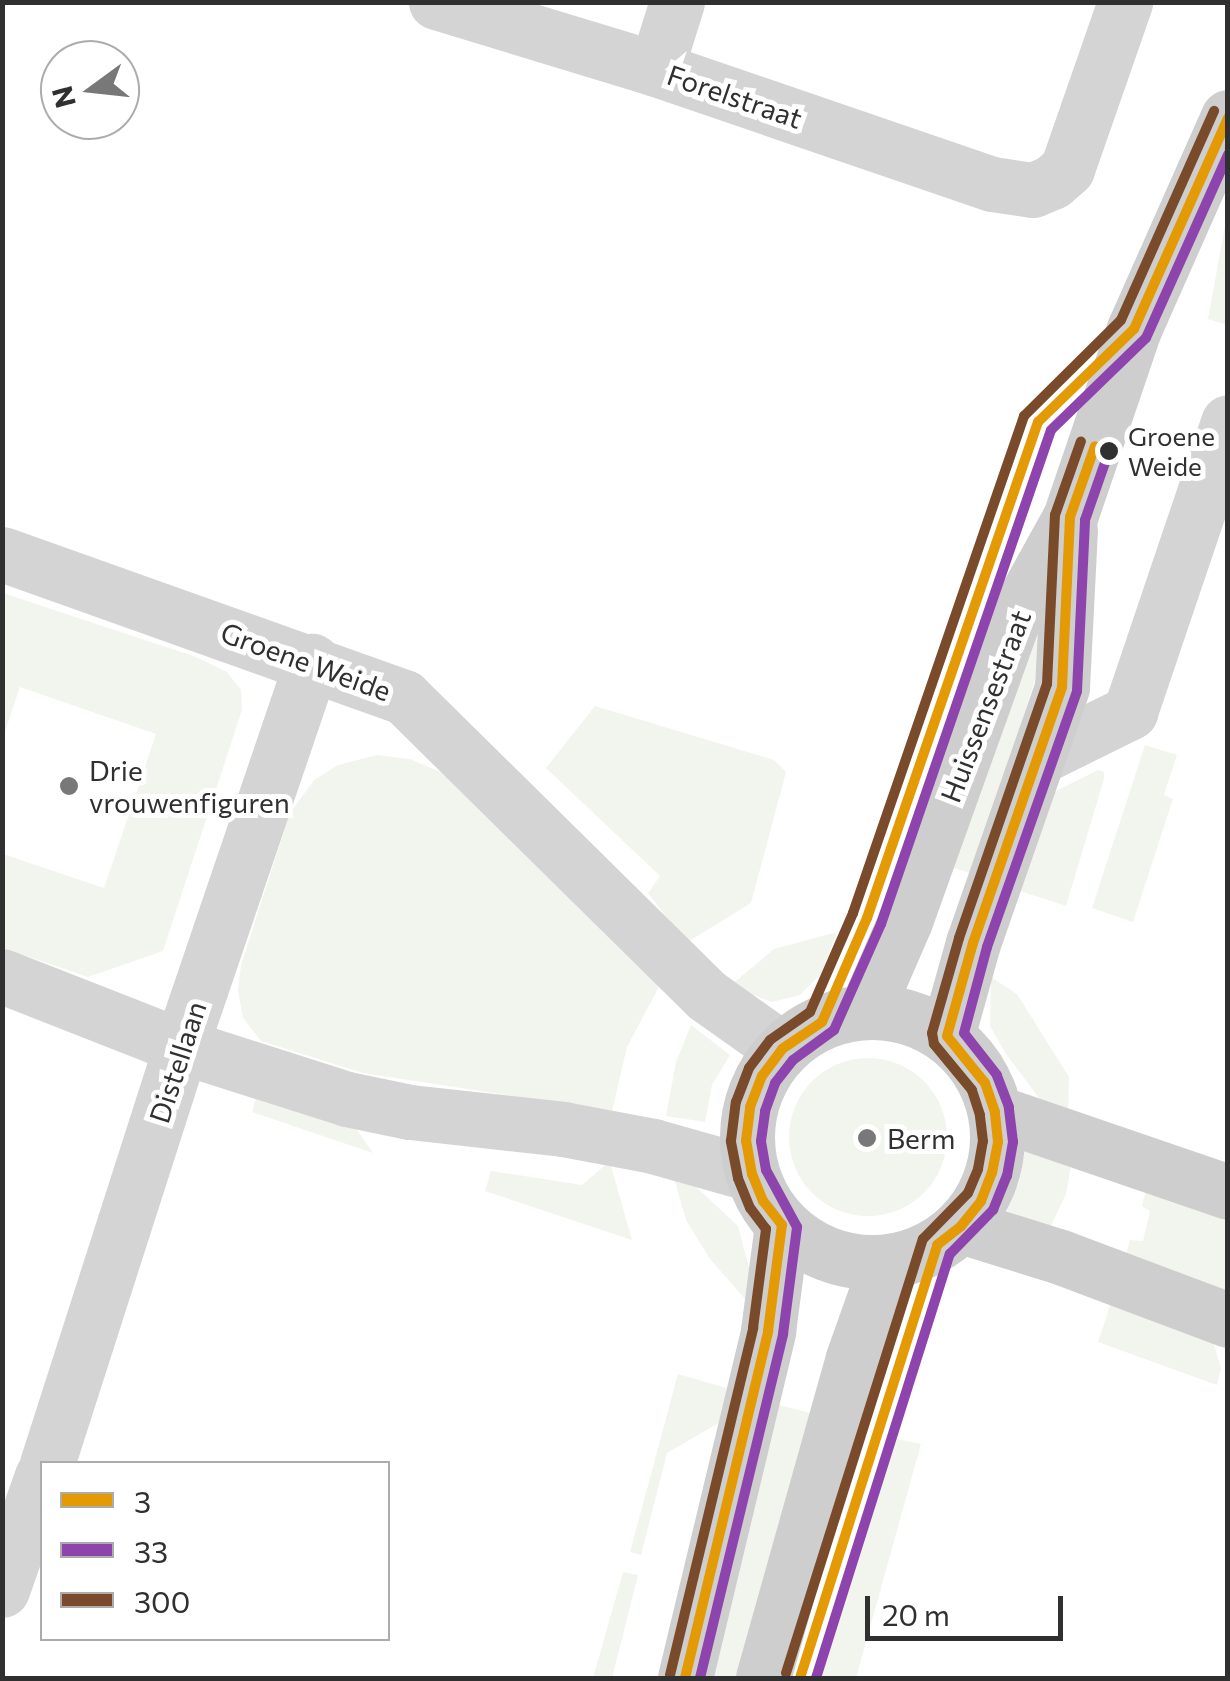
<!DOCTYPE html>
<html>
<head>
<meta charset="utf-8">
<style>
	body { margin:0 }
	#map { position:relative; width:1230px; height:1681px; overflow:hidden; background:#fff; font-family:Commissioner,sans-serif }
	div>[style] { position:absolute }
	.green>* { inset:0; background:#f2f5ed }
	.round { border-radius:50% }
	.street>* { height:55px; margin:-27.5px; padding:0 27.5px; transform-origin:27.5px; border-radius:27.5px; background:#d4d4d4 }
	.secondary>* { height:55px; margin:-27.5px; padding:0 27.5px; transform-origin:27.5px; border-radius:27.5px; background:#cecece }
	.secondary>.ring { margin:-27.5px; padding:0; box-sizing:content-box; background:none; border:55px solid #cecece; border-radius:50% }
	.bus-1>* { height:10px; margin:-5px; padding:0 5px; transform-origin:5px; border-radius:5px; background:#e39a05 }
	.bus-2>* { height:10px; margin:-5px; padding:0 5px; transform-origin:5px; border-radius:5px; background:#8e44ad }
	.bus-3>* { height:10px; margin:-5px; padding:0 5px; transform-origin:5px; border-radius:5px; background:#7a4b2a }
	.dots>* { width:28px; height:28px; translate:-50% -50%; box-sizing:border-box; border:5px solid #fff; border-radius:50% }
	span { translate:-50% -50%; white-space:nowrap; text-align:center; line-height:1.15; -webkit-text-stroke:10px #fff; paint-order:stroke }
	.bus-label { font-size:26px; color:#303030 }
	.left { translate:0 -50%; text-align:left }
	.street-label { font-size:28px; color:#303030 }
	.poi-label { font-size:28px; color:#303030 }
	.frame { position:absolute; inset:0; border:5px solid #303030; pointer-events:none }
	.legend { position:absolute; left:40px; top:1461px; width:350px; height:180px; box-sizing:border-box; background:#fff; border:2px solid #acacac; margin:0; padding:12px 18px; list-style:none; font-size:30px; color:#303030 }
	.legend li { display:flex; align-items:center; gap:20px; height:50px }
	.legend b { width:50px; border:2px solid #acacac }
	.north { position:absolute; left:40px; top:40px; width:100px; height:100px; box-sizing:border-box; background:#fff; border:2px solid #acacac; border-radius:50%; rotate:255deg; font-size:28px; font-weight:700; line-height:40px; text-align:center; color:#303030 }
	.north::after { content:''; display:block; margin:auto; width:35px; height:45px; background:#787878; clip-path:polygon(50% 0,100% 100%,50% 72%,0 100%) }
	.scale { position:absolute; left:865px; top:1596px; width:198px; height:45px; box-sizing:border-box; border:5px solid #303030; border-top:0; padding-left:12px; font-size:30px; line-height:35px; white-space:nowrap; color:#303030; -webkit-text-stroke:8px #fff; paint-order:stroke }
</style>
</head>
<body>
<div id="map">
	<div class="green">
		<div style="clip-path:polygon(1227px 215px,1228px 325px,1227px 325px,1208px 319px)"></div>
		<div style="clip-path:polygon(3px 593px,196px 657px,227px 672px,241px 690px,242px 710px,163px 951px,88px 977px,3px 948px,3px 854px,104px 888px,156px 734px,20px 687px,3px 737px)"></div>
		<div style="clip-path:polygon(1038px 631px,1035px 680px,973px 874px,951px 867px)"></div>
		<div style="clip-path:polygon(595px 706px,774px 760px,786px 772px,751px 903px,686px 943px,648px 893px,660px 876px,546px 768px)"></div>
		<div style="clip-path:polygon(1145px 745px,1177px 755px,1164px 795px,1173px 799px,1133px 922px,1092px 908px)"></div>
		<div style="clip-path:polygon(377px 755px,410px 759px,445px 774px,660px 985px,627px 1047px,612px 1111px,363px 1073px,261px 1041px,243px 1018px,238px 990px,241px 965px,290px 813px,314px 780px,338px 765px)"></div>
		<div style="clip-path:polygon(1098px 770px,1104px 772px,1104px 779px,1066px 906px,1017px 890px,1050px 794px)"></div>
		<div style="clip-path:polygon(837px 932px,821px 974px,800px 995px,772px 1002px,730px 986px,774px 949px)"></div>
		<div style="clip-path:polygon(991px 977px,1017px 994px,1069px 1077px,1068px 1117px,1042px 1102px,1006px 1054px,990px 1026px)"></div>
		<div style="clip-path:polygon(691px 1025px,730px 1055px,712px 1085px,705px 1122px,666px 1116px,676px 1062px)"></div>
		<div class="round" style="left:789px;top:1058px;width:158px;height:158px"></div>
		<div style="clip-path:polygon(256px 1098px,355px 1127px,373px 1153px,252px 1112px)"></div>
		<div style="clip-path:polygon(1026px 1143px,1072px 1159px,1066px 1194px,1049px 1230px,1005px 1216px,1020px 1179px)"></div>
		<div style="clip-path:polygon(604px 1166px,611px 1166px,632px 1240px,485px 1191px,491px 1171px,582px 1185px)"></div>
		<div style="clip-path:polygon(673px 1175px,693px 1184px,738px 1226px,750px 1271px,745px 1299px,710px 1259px,686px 1220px)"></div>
		<div style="clip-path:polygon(1147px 1187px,1227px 1214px,1227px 1301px,1126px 1255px,1130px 1240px,1143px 1241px,1150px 1211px,1142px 1206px)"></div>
		<div style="clip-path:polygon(1111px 1303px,1212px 1338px,1221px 1368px,1217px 1385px,1098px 1342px)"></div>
		<div style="clip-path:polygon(678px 1374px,730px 1389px,722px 1421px,667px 1453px,641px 1555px,630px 1552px)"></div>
		<div style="clip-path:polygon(771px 1403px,814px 1414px,741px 1678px,705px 1678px)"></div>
		<div style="clip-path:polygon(893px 1438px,921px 1444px,856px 1678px,820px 1678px)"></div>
		<div style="clip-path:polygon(623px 1572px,638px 1575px,612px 1678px,593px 1678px)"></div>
	</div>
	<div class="street">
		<div style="left:436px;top:2px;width:230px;rotate:16.9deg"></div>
		<div style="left:656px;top:69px;width:355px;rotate:18.9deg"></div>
		<div style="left:992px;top:184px;width:41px;rotate:8.3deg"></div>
		<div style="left:1033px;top:190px;width:21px;rotate:-23deg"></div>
		<div style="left:1052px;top:182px;width:20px;rotate:-41deg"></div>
		<div style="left:1067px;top:169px;width:177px;rotate:-70.8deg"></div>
		<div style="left:656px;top:69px;width:70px;rotate:-72.6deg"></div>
		<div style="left:2px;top:554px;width:427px;rotate:19.6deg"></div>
		<div style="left:404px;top:697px;width:424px;rotate:44.6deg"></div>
		<div style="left:706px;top:995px;width:93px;rotate:35.4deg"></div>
		<div style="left:1039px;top:757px;width:102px;rotate:-26.3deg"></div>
		<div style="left:1130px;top:712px;width:306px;rotate:-71.3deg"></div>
		<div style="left:2px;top:976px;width:192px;rotate:21.4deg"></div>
		<div style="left:181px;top:1046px;width:174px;rotate:17.7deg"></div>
		<div style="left:347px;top:1099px;width:64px;rotate:11.7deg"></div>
		<div style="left:410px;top:1112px;width:154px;rotate:6.3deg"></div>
		<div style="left:563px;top:1129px;width:92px;rotate:10.7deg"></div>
		<div style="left:653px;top:1146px;width:103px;rotate:15.8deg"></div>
		<div style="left:47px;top:1464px;width:439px;rotate:-72.2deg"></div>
		<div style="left:181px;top:1046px;width:407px;rotate:-71.2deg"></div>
		<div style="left:2px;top:1590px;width:121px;rotate:-70.7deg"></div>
	</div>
	<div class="secondary">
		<div style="left:866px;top:1011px;width:98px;rotate:-66.6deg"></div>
		<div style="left:905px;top:921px;width:320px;rotate:-70.3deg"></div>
		<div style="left:1013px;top:620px;width:118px;rotate:-61deg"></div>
		<div style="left:1070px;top:517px;width:199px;rotate:-71.2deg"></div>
		<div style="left:1134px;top:329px;width:232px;rotate:-66.1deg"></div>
		<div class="ring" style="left:747px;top:1012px;width:195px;height:195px"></div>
		<div style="left:947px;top:1036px;width:97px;rotate:-74.4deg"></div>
		<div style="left:973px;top:943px;width:271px;rotate:-70.8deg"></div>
		<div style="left:1062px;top:687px;width:157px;rotate:-87.1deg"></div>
		<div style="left:995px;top:1112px;width:246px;rotate:18.9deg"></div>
		<div style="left:961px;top:1226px;width:102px;rotate:17.2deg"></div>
		<div style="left:1058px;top:1256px;width:182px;rotate:20.6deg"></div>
		<div style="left:685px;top:1678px;width:357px;rotate:-76.5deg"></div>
		<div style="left:768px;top:1331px;width:107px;rotate:-82.5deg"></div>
		<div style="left:763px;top:1678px;width:332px;rotate:-74.3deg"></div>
		<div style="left:853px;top:1358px;width:102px;rotate:-70.5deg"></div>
	</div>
	<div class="bus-1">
		<div style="left:685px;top:1678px;width:357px;rotate:-76.5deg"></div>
		<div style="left:768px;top:1331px;width:107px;rotate:-82.5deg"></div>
		<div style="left:782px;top:1225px;width:31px;rotate:-128deg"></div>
		<div style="left:763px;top:1201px;width:29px;rotate:-112deg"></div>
		<div style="left:752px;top:1174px;width:34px;rotate:-100deg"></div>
		<div style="left:746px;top:1141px;width:34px;rotate:-83deg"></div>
		<div style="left:750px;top:1107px;width:33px;rotate:-69deg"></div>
		<div style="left:762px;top:1076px;width:34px;rotate:-53deg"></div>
		<div style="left:782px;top:1049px;width:48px;rotate:-34deg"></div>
		<div style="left:822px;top:1022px;width:113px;rotate:-66.6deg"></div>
		<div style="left:867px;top:918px;width:525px;rotate:-70.98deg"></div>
		<div style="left:1038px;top:422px;width:134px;rotate:-44.1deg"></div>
		<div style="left:1134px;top:329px;width:231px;rotate:-66deg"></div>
		<div style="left:800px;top:1678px;width:454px;rotate:-72.4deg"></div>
		<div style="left:937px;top:1245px;width:31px;rotate:-38deg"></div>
		<div style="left:961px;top:1226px;width:32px;rotate:-51deg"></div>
		<div style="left:981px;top:1201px;width:30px;rotate:-69deg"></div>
		<div style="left:992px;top:1173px;width:32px;rotate:-79deg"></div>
		<div style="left:998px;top:1142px;width:30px;rotate:-96deg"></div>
		<div style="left:995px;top:1112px;width:31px;rotate:-109deg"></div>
		<div style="left:985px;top:1083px;width:60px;rotate:-129deg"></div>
		<div style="left:947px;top:1036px;width:97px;rotate:-74.4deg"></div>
		<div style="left:973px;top:943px;width:271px;rotate:-70.8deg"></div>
		<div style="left:1062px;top:687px;width:170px;rotate:-87.3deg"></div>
		<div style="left:1070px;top:517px;width:75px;rotate:-70.6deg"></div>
	</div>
	<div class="bus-2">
		<div style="left:700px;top:1678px;width:354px;rotate:-76.4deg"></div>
		<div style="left:783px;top:1334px;width:108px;rotate:-82.5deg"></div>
		<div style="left:797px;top:1227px;width:65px;rotate:-118.5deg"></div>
		<div style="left:766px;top:1170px;width:29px;rotate:-100deg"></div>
		<div style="left:761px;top:1141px;width:30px;rotate:-82deg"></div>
		<div style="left:765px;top:1111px;width:30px;rotate:-70deg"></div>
		<div style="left:775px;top:1083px;width:29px;rotate:-52deg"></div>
		<div style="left:793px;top:1060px;width:51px;rotate:-36.2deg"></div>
		<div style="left:834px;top:1030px;width:116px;rotate:-66.1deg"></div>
		<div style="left:881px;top:924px;width:522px;rotate:-71.01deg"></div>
		<div style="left:1051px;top:430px;width:132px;rotate:-44.1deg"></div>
		<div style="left:1146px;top:338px;width:201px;rotate:-65.9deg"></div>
		<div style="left:816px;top:1678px;width:445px;rotate:-72.5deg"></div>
		<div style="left:950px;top:1254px;width:62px;rotate:-45.7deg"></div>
		<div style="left:993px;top:1210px;width:37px;rotate:-68deg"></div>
		<div style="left:1007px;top:1176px;width:35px;rotate:-80deg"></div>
		<div style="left:1013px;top:1142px;width:35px;rotate:-97deg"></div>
		<div style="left:1009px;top:1107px;width:34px;rotate:-111deg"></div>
		<div style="left:997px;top:1075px;width:53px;rotate:-128.2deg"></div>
		<div style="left:964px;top:1033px;width:89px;rotate:-75deg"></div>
		<div style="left:987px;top:947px;width:271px;rotate:-70.6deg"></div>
		<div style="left:1077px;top:691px;width:171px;rotate:-87.3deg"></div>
		<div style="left:1085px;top:520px;width:73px;rotate:-70.8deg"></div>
	</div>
	<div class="bus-3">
		<div style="left:786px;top:1673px;width:455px;rotate:-72.5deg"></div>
		<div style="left:923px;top:1239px;width:64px;rotate:-45.6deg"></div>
		<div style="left:968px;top:1193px;width:26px;rotate:-67deg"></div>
		<div style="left:978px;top:1169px;width:28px;rotate:-80deg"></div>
		<div style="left:983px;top:1141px;width:26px;rotate:-97deg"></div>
		<div style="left:980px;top:1115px;width:26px;rotate:-108deg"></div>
		<div style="left:972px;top:1090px;width:60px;rotate:-129.6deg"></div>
		<div style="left:934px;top:1044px;width:11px;rotate:-100deg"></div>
		<div style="left:932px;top:1033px;width:99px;rotate:-74.1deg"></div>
		<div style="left:959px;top:938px;width:269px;rotate:-70.9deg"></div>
		<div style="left:1047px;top:684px;width:169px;rotate:-87.3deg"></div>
		<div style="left:1055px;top:515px;width:78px;rotate:-70.6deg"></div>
		<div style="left:670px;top:1675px;width:357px;rotate:-76.5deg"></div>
		<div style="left:753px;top:1328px;width:100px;rotate:-82.5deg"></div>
		<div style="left:766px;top:1229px;width:26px;rotate:-127deg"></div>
		<div style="left:750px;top:1208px;width:32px;rotate:-112deg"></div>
		<div style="left:738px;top:1178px;width:38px;rotate:-101deg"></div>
		<div style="left:731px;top:1141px;width:39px;rotate:-83deg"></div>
		<div style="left:736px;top:1102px;width:36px;rotate:-69deg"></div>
		<div style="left:749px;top:1068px;width:35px;rotate:-53deg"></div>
		<div style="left:770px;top:1040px;width:49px;rotate:-35deg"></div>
		<div style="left:810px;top:1012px;width:108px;rotate:-66.5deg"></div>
		<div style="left:853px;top:913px;width:526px;rotate:-71.01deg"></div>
		<div style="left:1024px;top:416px;width:136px;rotate:-44.7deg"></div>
		<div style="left:1121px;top:320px;width:229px;rotate:-66deg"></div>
	</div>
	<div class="dots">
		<div style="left:1109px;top:451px;background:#303030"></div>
		<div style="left:69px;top:786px;background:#787878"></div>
		<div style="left:867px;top:1138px;background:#787878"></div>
	</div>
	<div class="bus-label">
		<span class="left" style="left:1128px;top:451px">Groene<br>Weide</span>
	</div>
	<div class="street-label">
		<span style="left:735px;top:96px;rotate:19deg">Forelstraat</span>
		<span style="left:306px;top:661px;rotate:20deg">Groene Weide</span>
		<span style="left:985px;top:706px;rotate:-69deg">Huissensestraat</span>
		<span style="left:177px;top:1062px;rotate:-72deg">Distellaan</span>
	</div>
	<div class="poi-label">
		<span class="left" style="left:89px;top:786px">Drie<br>vrouwenfiguren</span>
		<span class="left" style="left:887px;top:1138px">Berm</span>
	</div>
	<div class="frame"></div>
	<ul class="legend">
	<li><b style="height:12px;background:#e39a05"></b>3</li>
	<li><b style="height:12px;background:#8e44ad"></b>33</li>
	<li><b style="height:12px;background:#7a4b2a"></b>300</li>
	</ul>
	<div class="north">N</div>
	<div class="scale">20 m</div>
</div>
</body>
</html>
